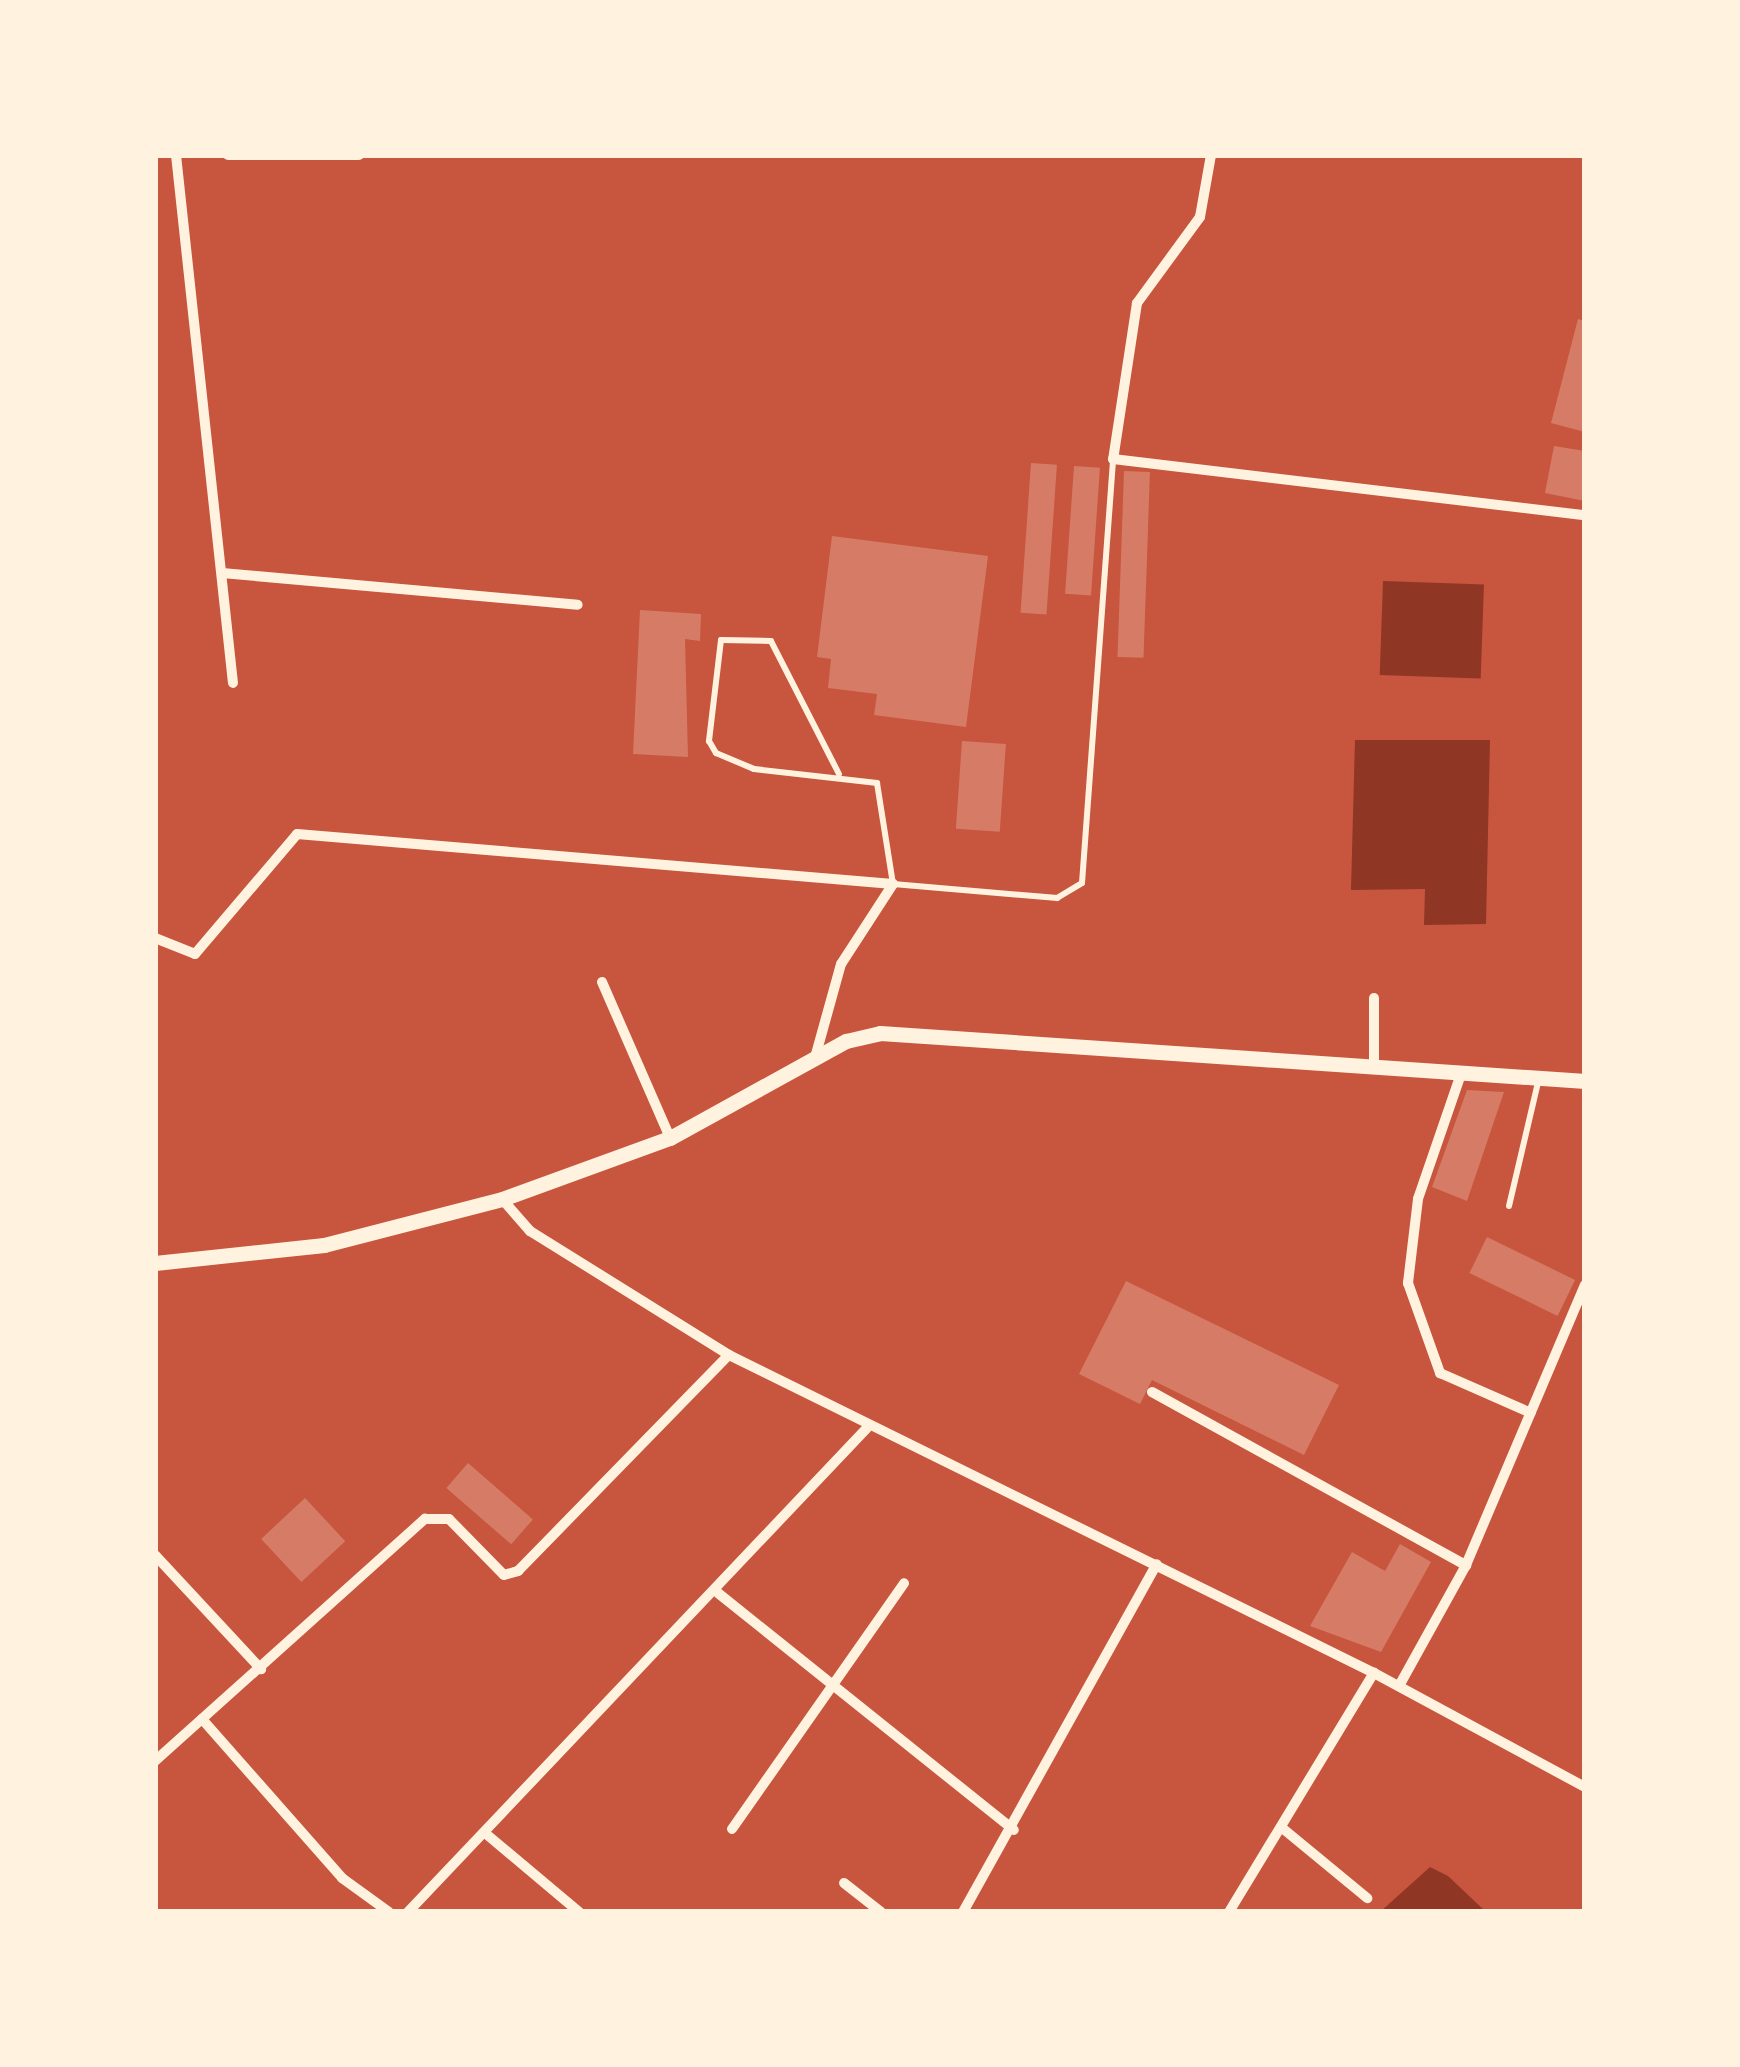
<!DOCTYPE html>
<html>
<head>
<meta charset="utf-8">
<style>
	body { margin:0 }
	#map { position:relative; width:1740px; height:2067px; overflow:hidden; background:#c8553d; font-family:"IBM Plex Serif",serif }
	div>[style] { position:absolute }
	.water>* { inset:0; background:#8f3625; transform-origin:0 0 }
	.building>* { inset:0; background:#d67c66; transform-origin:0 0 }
	.service>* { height:6px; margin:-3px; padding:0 3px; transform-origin:3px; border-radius:3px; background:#fff3e0 }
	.minor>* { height:10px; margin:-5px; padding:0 5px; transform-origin:5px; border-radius:5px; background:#fff3e0 }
	.tertiary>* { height:15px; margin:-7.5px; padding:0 7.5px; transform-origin:7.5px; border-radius:7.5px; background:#fff3e0 }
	span { translate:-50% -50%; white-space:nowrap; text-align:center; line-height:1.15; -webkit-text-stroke:8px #fff3e0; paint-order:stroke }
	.frame { position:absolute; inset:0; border:158px solid #fff3e0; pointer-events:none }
</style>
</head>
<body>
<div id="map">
	<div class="water">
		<div style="left:1383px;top:581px;width:101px;height:94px;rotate:2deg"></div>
		<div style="clip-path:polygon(1355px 740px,1490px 740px,1486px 924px,1424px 925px,1425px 889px,1351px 890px)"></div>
		<div style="clip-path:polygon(1430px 1867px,1448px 1876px,1486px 1912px,1380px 1912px)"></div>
	</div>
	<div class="building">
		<div style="clip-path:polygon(1578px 319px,1585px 321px,1585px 432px,1551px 423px)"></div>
		<div style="clip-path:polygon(1554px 446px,1585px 451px,1585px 501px,1545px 493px)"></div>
		<div style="left:1031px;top:463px;width:26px;height:150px;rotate:4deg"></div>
		<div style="left:1074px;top:466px;width:26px;height:128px;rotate:4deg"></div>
		<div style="left:1124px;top:471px;width:26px;height:186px;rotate:2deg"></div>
		<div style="clip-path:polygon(832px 536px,988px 556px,966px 727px,874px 715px,877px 694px,828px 688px,831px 659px,817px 657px)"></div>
		<div style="clip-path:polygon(640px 610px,701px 614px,700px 641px,685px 639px,688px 757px,633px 754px)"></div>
		<div style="left:962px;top:741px;width:44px;height:88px;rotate:4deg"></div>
		<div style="clip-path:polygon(1467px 1090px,1504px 1092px,1467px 1201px,1432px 1187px)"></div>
		<div style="left:1487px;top:1237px;width:98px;height:40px;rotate:26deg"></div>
		<div style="clip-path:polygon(1126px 1281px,1339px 1385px,1304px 1455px,1152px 1380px,1140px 1404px,1079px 1374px)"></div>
		<div style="left:468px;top:1463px;width:86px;height:33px;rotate:41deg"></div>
		<div style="left:305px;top:1498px;width:59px;height:60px;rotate:47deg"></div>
		<div style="clip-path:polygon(1400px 1544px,1431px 1562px,1381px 1652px,1310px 1626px,1352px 1552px,1385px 1571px)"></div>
	</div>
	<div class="service">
		<div style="left:839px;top:774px;width:149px;rotate:-117.1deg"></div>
		<div style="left:771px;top:641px;width:50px;rotate:-178.9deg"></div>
		<div style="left:721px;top:640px;width:102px;rotate:96.8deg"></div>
		<div style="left:709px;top:741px;width:14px;rotate:60deg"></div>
		<div style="left:716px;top:753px;width:41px;rotate:22.8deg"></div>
		<div style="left:754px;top:769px;width:124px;rotate:6.5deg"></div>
		<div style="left:877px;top:783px;width:102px;rotate:81deg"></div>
		<div style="left:893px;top:884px;width:165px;rotate:4.9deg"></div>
		<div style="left:1057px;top:898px;width:29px;rotate:-31deg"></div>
		<div style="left:1082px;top:883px;width:425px;rotate:-85.8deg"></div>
		<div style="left:1509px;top:1206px;width:131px;rotate:-76.8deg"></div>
	</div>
	<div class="minor">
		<div style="left:176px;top:155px;width:531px;rotate:83.84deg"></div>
		<div style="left:228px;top:155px;width:131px"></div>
		<div style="left:1211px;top:155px;width:63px;rotate:100.1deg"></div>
		<div style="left:1200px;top:217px;width:107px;rotate:126.2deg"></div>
		<div style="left:1137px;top:303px;width:158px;rotate:98.7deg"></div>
		<div style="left:1113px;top:459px;width:475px;rotate:6.8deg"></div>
		<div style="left:222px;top:573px;width:357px;rotate:5.1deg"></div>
		<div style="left:155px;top:938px;width:43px;rotate:21.8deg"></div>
		<div style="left:195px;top:954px;width:157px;rotate:-49.6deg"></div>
		<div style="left:297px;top:834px;width:598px;rotate:4.8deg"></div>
		<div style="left:893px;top:884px;width:95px;rotate:123deg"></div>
		<div style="left:841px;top:964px;width:98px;rotate:105.5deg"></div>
		<div style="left:602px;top:982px;width:170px;rotate:66.4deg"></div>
		<div style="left:1374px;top:998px;width:66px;rotate:90deg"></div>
		<div style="left:1462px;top:1071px;width:135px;rotate:109deg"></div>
		<div style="left:1418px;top:1199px;width:85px;rotate:96.8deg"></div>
		<div style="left:1408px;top:1283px;width:96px;rotate:70.4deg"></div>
		<div style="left:1440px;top:1373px;width:99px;rotate:23.7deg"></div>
		<div style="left:502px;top:1199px;width:43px;rotate:48.8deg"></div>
		<div style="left:530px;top:1231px;width:234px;rotate:31.9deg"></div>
		<div style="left:729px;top:1355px;width:719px;rotate:26.24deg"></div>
		<div style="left:1374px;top:1673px;width:240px;rotate:28.4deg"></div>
		<div style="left:1152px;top:1392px;width:359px;rotate:28.9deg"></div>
		<div style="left:155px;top:1555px;width:156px;rotate:47.1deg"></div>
		<div style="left:718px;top:1593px;width:379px;rotate:38.7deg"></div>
		<div style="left:1399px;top:1686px;width:138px;rotate:-61deg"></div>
		<div style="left:1466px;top:1565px;width:304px;rotate:-67deg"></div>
		<div style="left:202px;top:1719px;width:212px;rotate:48.6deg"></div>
		<div style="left:342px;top:1878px;width:58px;rotate:35.9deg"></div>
		<div style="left:155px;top:1761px;width:363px;rotate:-41.9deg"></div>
		<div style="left:425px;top:1519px;width:24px"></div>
		<div style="left:449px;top:1519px;width:78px;rotate:45.5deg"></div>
		<div style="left:504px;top:1575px;width:15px;rotate:-16deg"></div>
		<div style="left:518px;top:1571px;width:302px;rotate:-45.7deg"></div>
		<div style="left:1281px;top:1827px;width:112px;rotate:39.5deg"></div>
		<div style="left:732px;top:1829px;width:300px;rotate:-55deg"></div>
		<div style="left:485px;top:1833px;width:123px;rotate:40deg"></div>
		<div style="left:844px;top:1883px;width:47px;rotate:38.1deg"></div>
		<div style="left:408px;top:1912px;width:667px;rotate:-46.52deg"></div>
		<div style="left:963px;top:1912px;width:398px;rotate:-60.9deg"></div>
		<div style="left:1229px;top:1912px;width:280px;rotate:-58.8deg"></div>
	</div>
	<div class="tertiary">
		<div style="left:155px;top:1263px;width:170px;rotate:-6.1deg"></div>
		<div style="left:324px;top:1245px;width:184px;rotate:-14.5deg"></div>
		<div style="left:502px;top:1199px;width:179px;rotate:-20deg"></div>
		<div style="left:670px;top:1138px;width:201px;rotate:-28.9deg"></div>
		<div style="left:846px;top:1041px;width:35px;rotate:-13deg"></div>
		<div style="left:880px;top:1033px;width:707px;rotate:3.89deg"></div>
	</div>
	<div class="frame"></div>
</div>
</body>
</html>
